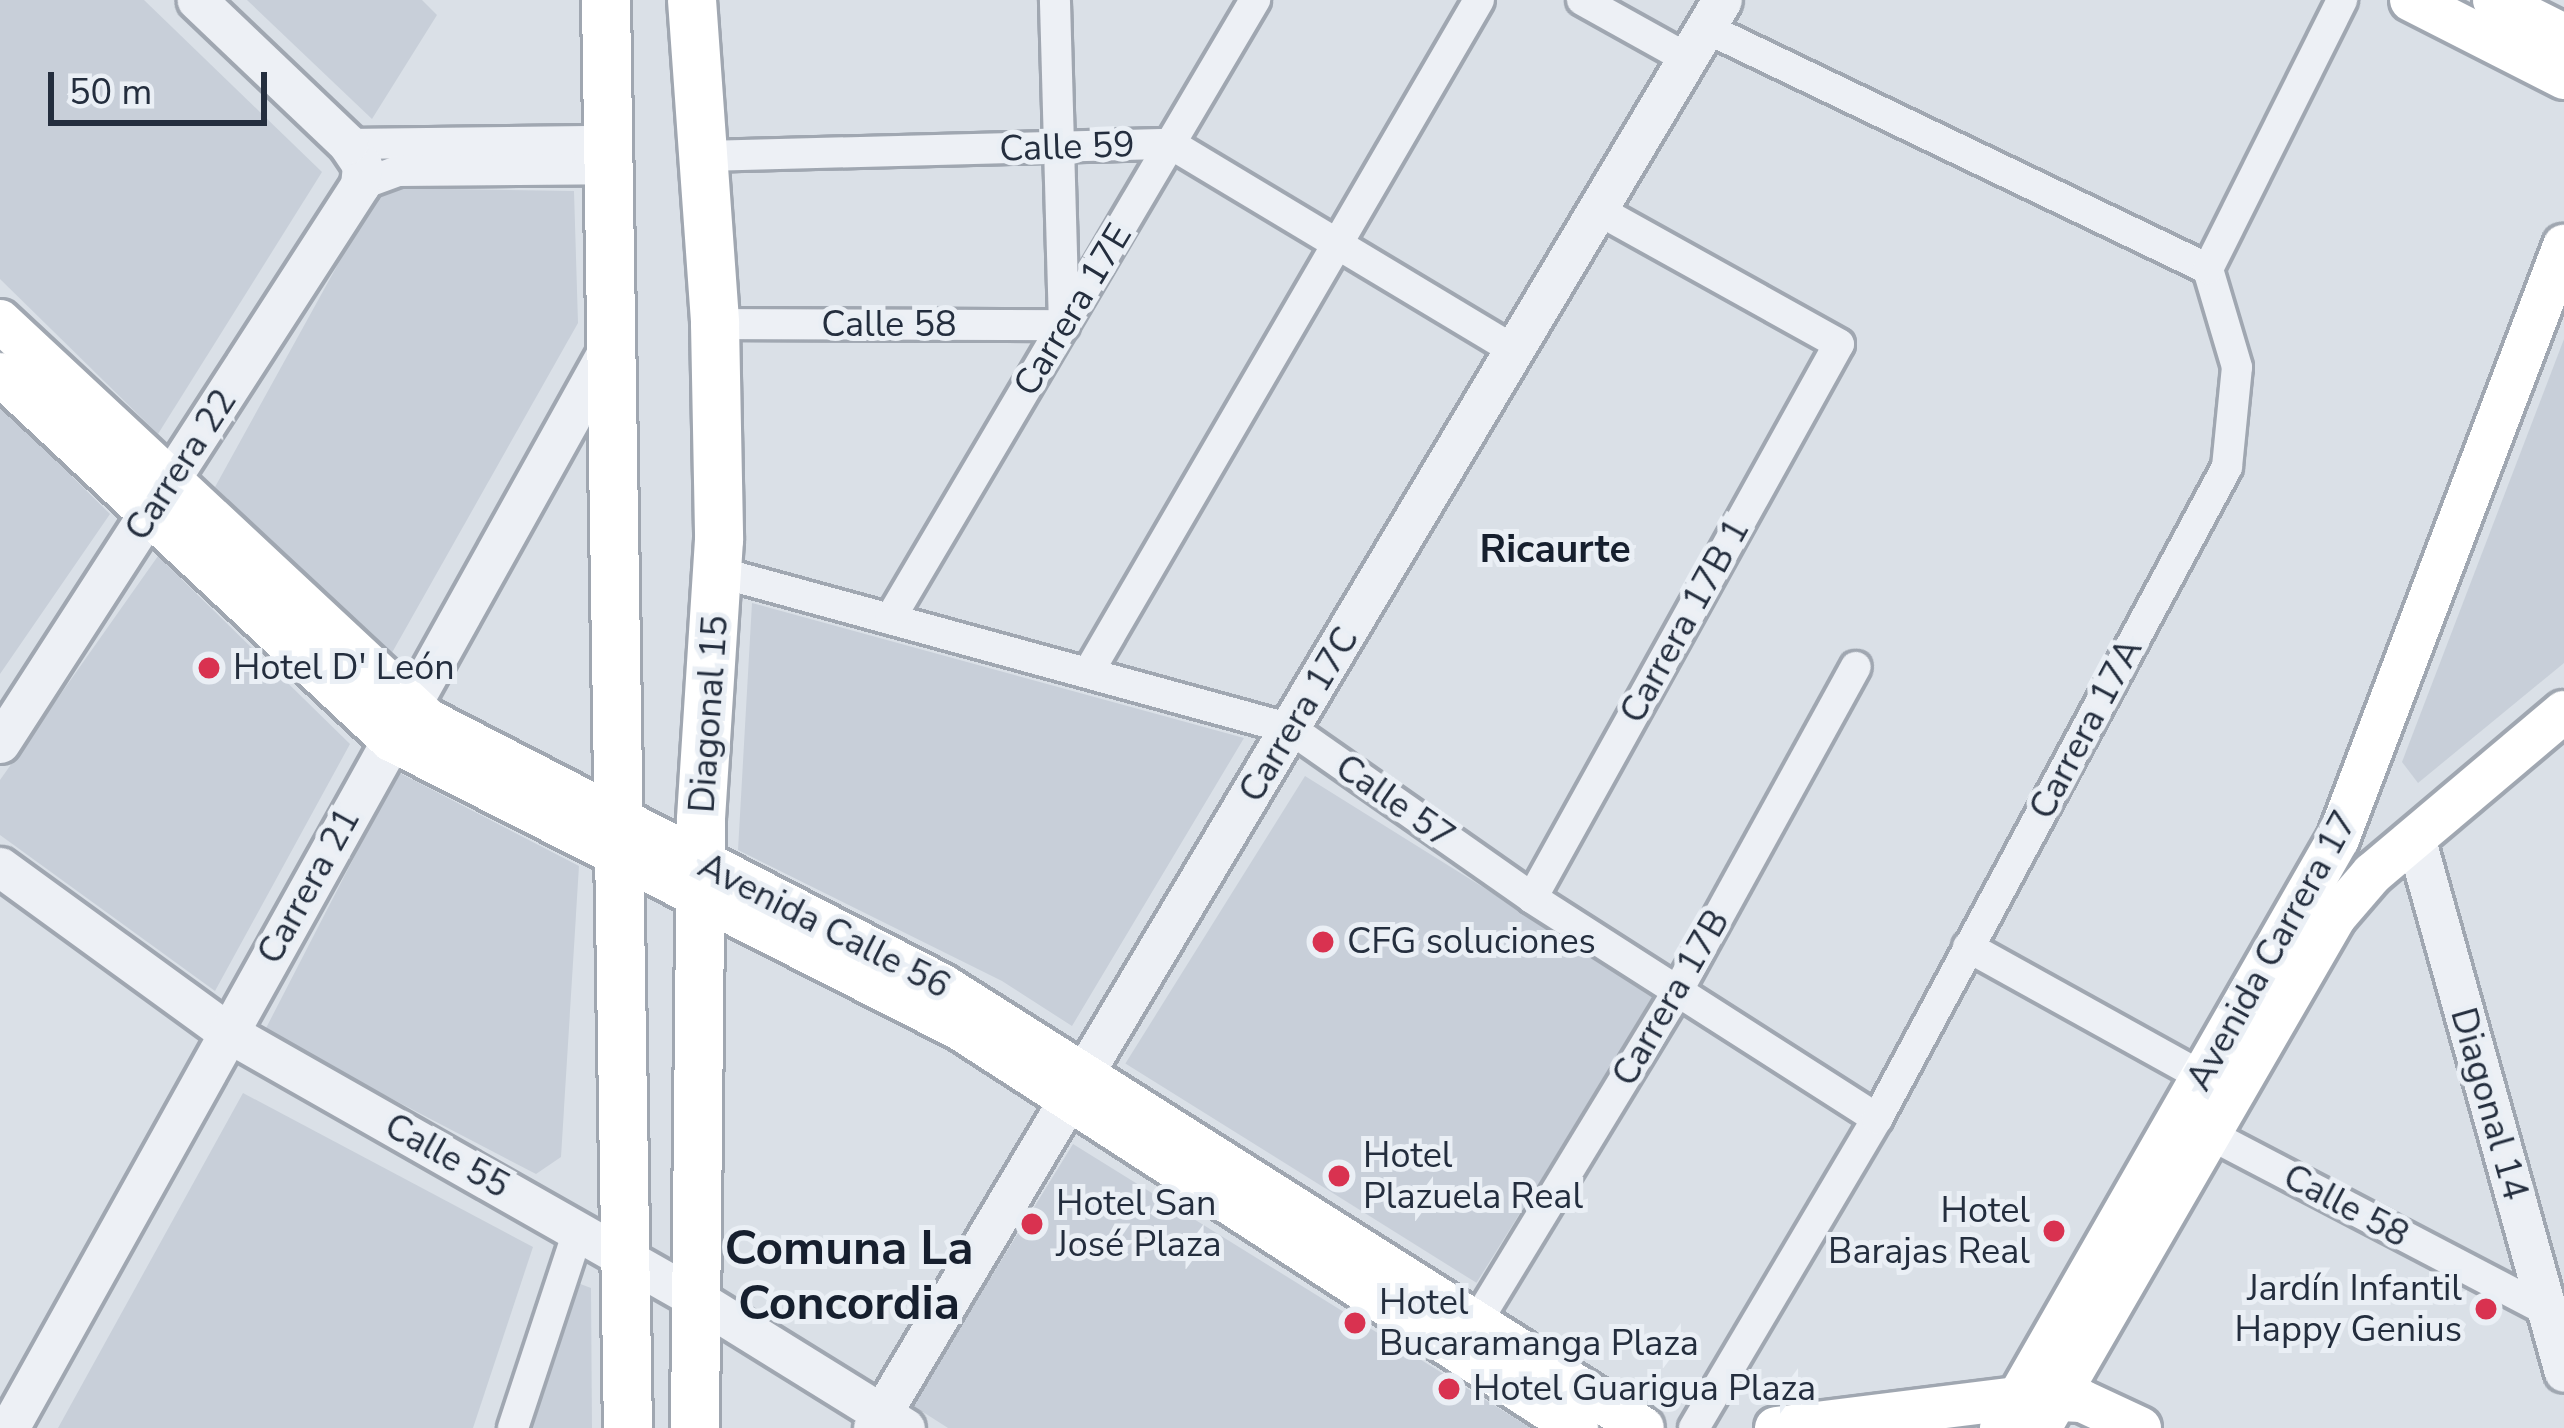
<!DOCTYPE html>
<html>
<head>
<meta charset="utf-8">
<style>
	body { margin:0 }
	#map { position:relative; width:2564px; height:1428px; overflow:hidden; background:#dae0e7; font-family:"Nunito Sans",sans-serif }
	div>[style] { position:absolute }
	.built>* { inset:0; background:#c8cfd9; transform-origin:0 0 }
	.roads { filter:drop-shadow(3px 0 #a0a7b1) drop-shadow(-3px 0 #a0a7b1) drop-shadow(0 3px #a0a7b1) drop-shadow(0 -3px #a0a7b1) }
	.minor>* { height:30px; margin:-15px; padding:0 15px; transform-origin:15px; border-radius:15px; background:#edf0f5 }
	.tertiary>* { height:39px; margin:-19.5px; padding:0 19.5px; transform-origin:19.5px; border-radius:19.5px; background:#edf0f5 }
	.secondary>* { height:42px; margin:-21px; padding:0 21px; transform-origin:21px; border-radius:21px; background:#fff }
	.primary>* { height:48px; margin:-24px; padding:0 24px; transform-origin:24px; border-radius:24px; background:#fff }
	.dots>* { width:33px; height:33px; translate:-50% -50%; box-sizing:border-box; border:6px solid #eaeff5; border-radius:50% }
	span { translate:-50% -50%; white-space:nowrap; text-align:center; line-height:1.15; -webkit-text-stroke:10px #eaeff5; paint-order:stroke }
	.street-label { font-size:36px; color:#242e3e }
	.poi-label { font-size:36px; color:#242e3e }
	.left { translate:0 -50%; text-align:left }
	.right { translate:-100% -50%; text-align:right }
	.neighbourhood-label { font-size:39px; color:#161f2e; font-weight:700 }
	.district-label { font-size:48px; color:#161f2e; font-weight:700 }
	.scale { position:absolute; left:48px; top:72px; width:219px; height:54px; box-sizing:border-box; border:6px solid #242e3e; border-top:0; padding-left:15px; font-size:36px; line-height:42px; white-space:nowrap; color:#242e3e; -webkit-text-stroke:9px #eaeff5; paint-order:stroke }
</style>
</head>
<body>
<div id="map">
	<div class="built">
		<div style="clip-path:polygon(0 0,144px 0,322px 172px,158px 434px,0 279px)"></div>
		<div style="clip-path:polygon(247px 0,422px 0,437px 15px,372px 119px)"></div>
		<div style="clip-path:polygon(380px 188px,574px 191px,578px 323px,389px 658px,215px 487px)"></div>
		<div style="clip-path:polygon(2564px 339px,2564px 663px,2418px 783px,2402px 762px)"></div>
		<div style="clip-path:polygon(0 405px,110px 514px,0 674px)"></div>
		<div style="clip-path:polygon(158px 556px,350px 744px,215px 991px,0 835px,0 780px)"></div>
		<div style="clip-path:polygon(752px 603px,1244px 738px,1072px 1026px,1002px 981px,738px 850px)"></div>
		<div style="clip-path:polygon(398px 772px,579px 866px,561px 1157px,536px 1174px,264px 1032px)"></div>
		<div style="left:1305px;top:776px;width:414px;height:339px;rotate:32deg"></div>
		<div style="clip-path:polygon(243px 1093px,533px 1247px,473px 1428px,58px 1428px)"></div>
		<div style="clip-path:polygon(1073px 1144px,1531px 1428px,948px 1428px,912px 1405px)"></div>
		<div style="clip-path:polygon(575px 1282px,591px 1288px,592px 1428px,528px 1428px)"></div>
	</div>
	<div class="roads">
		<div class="minor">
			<div style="left:1582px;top:0;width:121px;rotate:29.1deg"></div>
			<div style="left:1706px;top:28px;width:557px;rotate:25.64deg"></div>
			<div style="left:348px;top:144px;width:260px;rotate:-0.7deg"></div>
			<div style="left:705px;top:156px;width:466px;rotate:-1.5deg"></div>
			<div style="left:1171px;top:144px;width:401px;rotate:31deg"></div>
			<div style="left:360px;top:185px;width:40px;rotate:-20.2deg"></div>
			<div style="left:398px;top:171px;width:210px;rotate:-0.5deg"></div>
			<div style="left:715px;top:324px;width:349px;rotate:0.2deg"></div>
			<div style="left:1064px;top:325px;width:325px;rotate:-91.6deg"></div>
			<div style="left:718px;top:572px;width:594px;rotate:15.32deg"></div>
			<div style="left:1291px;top:729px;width:294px;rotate:35deg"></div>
			<div style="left:1532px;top:898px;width:410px;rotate:32.6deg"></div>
			<div style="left:890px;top:619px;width:719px;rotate:-59.47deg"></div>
			<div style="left:1088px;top:673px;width:778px;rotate:-59.84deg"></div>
			<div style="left:1532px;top:898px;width:633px;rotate:-61.01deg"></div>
			<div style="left:1839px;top:344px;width:276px;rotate:-150.9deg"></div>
			<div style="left:1968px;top:947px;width:269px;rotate:29deg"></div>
			<div style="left:2209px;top:1134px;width:382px;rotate:27.6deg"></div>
			<div style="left:1476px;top:1323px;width:387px;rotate:-58.7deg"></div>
			<div style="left:1677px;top:992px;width:371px;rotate:-61.2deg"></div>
			<div style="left:513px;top:1428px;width:207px;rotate:-71.7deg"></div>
			<div style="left:1694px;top:1428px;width:359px;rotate:-59.4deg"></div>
			<div style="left:1877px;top:1119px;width:740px;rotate:-61.77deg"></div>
			<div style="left:2227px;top:467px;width:100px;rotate:-84.3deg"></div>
			<div style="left:2237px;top:367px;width:102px;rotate:-106.5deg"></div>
			<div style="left:2208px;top:269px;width:301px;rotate:-63.5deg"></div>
		</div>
		<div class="tertiary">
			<div style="left:0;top:743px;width:664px;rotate:-57.17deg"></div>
			<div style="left:360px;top:185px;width:20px;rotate:-84deg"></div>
			<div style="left:362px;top:165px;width:25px;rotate:-124deg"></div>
			<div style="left:348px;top:144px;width:209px;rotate:-136.4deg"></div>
			<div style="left:2415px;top:837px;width:555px;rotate:74.44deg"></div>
			<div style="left:0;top:867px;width:281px;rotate:36deg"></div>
			<div style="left:227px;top:1032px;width:538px;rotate:29.61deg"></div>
			<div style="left:695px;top:1298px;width:247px;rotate:31.8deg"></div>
			<div style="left:9px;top:1428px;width:1239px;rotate:-60.93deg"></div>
			<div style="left:873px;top:1428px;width:1661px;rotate:-59.27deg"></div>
		</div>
		<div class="secondary">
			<div style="left:2411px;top:0;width:172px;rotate:27deg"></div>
			<div style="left:2494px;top:0;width:78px;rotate:26.6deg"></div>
			<div style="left:0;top:321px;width:585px;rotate:42.99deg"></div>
			<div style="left:428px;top:720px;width:578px;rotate:27.27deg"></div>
			<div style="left:942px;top:985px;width:829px;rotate:32.29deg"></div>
			<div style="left:0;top:374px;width:536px;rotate:43.11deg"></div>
			<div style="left:391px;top:740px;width:638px;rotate:26.93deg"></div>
			<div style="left:960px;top:1029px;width:735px;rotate:32.89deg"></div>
			<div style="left:1776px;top:1428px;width:244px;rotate:-7.1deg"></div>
			<div style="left:2018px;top:1398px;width:64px;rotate:2.7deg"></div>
			<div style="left:2082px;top:1401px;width:64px;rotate:25deg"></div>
			<div style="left:2001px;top:1428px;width:679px;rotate:-60.22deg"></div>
			<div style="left:2338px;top:839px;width:635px;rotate:-69.14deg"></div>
			<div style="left:2040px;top:1428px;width:590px;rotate:-60deg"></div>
			<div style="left:2335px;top:917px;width:57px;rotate:-49.3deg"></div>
			<div style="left:2372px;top:874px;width:251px;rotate:-40.2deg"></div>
		</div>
		<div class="primary">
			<div style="left:606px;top:0;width:1428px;rotate:89.12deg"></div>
			<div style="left:692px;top:0;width:325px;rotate:85.9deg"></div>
			<div style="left:715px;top:324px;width:216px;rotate:88.9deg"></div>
			<div style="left:719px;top:540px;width:281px;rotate:93.7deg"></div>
			<div style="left:701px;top:820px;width:608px;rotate:90.57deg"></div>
		</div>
	</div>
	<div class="dots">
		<div style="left:209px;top:668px;background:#d93250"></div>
		<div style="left:1323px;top:942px;background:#d93250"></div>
		<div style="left:1339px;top:1176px;background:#d93250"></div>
		<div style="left:1032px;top:1224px;background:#d93250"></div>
		<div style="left:2054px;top:1231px;background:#d93250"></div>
		<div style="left:2486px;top:1309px;background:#d93250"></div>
		<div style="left:1355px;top:1323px;background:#d93250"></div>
		<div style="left:1449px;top:1389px;background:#d93250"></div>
	</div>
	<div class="street-label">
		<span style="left:1067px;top:147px;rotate:-2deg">Calle 59</span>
		<span style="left:1073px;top:310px;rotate:-59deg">Carrera 17E</span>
		<span style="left:889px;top:325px">Calle 58</span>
		<span style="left:181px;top:465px;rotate:-57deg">Carrera 22</span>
		<span style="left:1685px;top:621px;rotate:-61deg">Carrera 17B 1</span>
		<span style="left:709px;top:714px;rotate:-86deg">Diagonal 15</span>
		<span style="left:1299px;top:715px;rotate:-59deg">Carrera 17C</span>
		<span style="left:2086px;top:729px;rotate:-62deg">Carrera 17A</span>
		<span style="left:1395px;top:802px;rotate:35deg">Calle 57</span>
		<span style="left:309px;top:886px;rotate:-61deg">Carrera 21</span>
		<span style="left:824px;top:926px;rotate:27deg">Avenida Calle 56</span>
		<span style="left:2272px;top:951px;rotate:-61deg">Avenida Carrera 17</span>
		<span style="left:1671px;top:998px;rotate:-60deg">Carrera 17B</span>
		<span style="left:2489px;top:1104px;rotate:74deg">Diagonal 14</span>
		<span style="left:447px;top:1156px;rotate:29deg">Calle 55</span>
		<span style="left:2346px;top:1206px;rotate:28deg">Calle 58</span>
	</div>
	<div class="poi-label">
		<span class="left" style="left:233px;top:668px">Hotel D' León</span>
		<span class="left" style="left:1347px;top:942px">CFG soluciones</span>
		<span class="left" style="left:1363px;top:1176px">Hotel<br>Plazuela Real</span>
		<span class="left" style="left:1056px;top:1224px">Hotel San<br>José Plaza</span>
		<span class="right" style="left:2030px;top:1231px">Hotel<br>Barajas Real</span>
		<span class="right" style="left:2462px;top:1309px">Jardín Infantil<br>Happy Genius</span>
		<span class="left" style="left:1379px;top:1323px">Hotel<br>Bucaramanga Plaza</span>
		<span class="left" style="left:1473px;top:1389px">Hotel Guarigua Plaza</span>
	</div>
	<div class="neighbourhood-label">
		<span style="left:1555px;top:550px">Ricaurte</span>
	</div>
	<div class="district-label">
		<span style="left:849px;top:1276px">Comuna La<br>Concordia</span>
	</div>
	<div class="scale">50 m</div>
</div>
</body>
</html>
